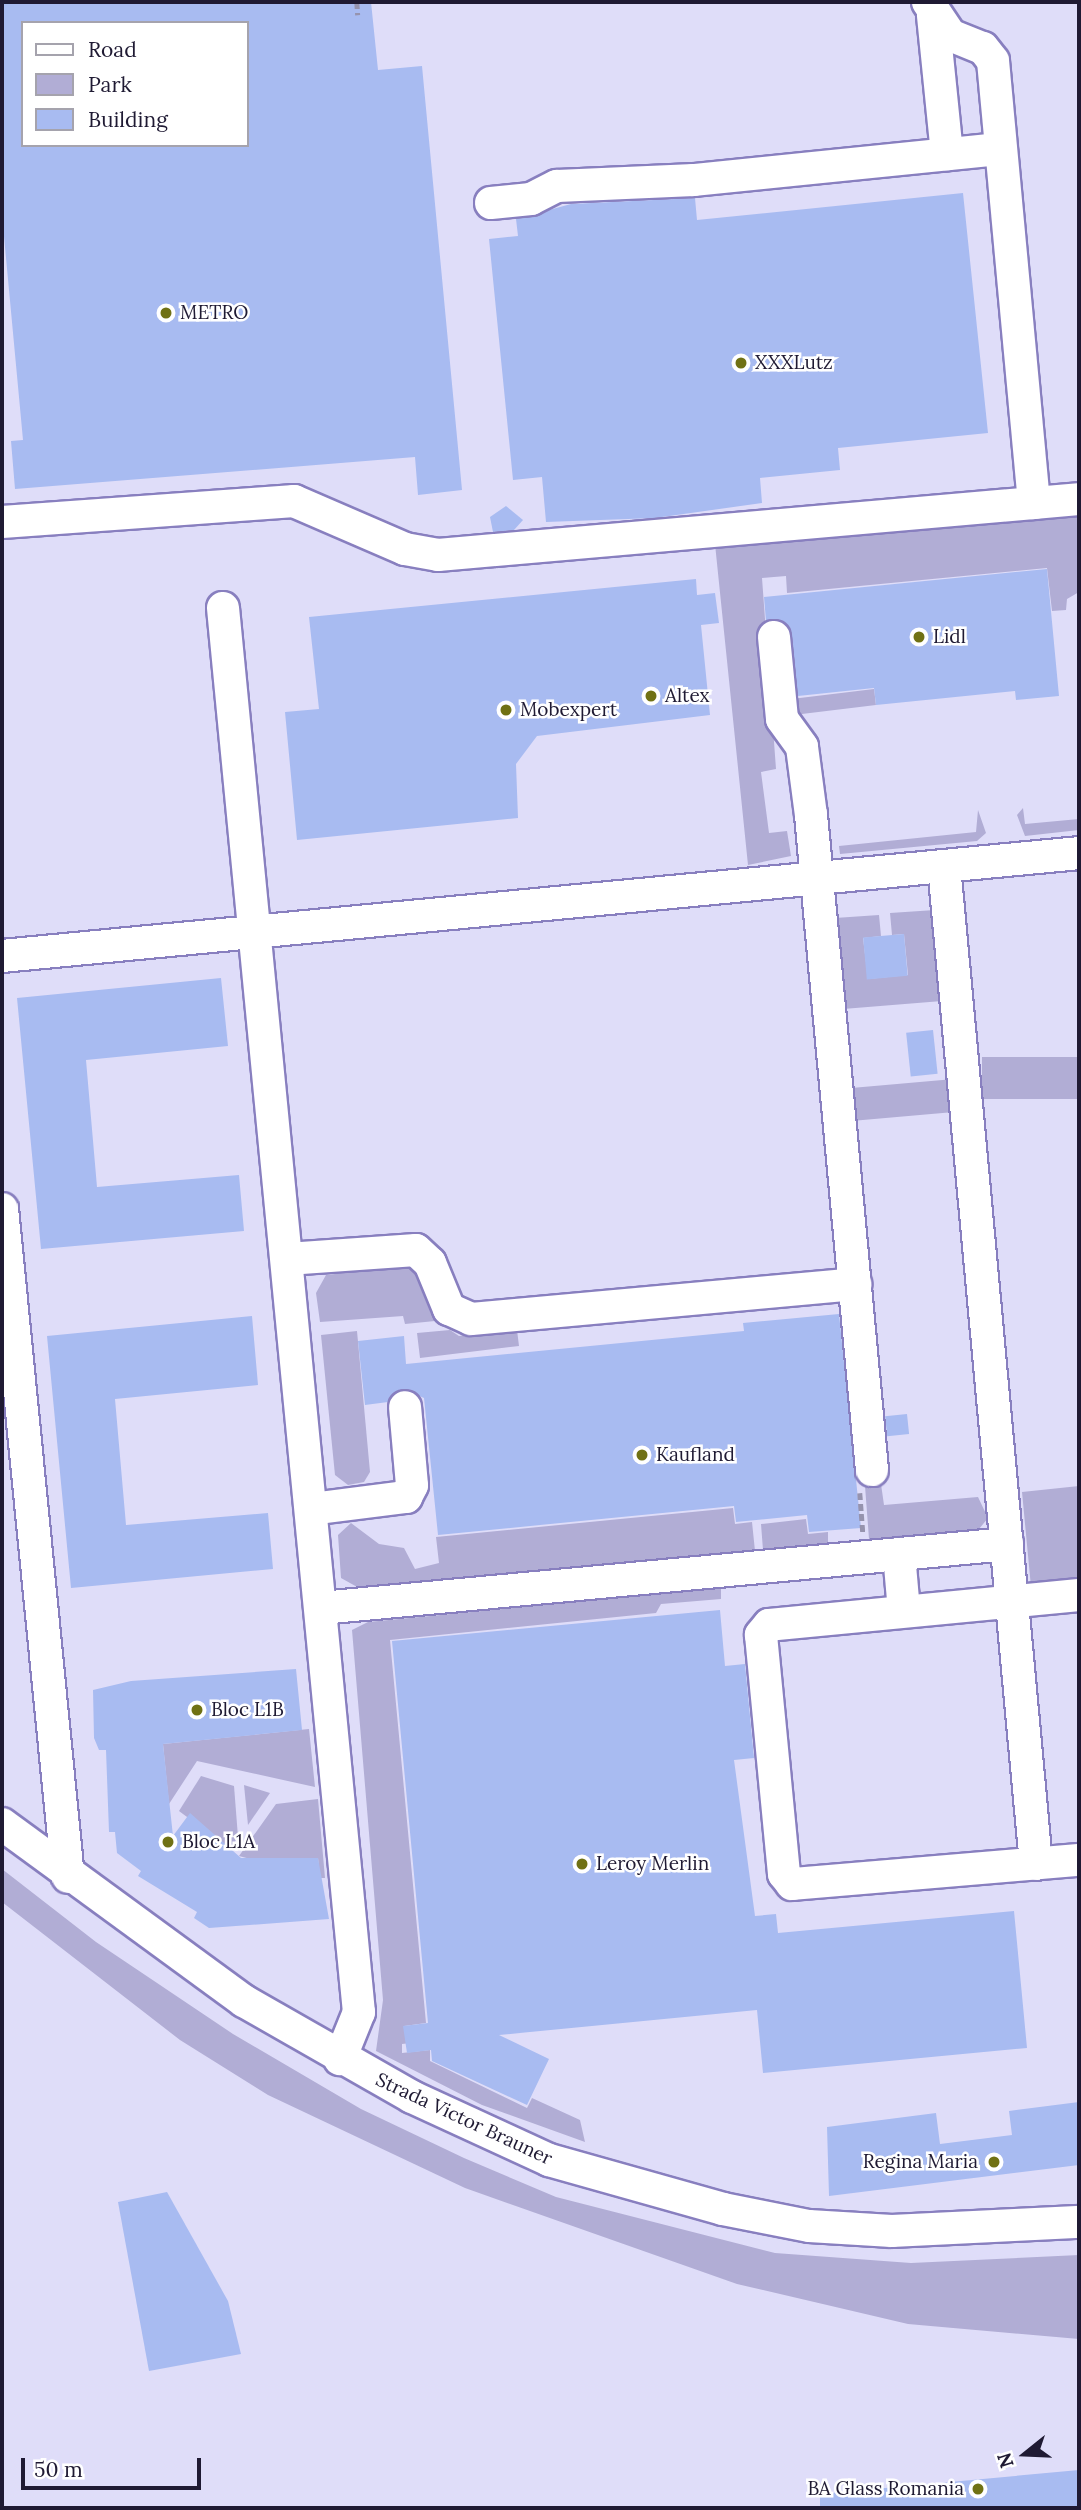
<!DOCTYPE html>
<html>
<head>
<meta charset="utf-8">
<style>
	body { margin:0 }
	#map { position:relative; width:1081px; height:2510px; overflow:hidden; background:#dfddf9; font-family:Lora,serif }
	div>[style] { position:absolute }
	.green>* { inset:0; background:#b1add5; transform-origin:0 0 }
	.building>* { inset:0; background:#a8bbf1; transform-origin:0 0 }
	.path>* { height:4.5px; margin-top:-2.25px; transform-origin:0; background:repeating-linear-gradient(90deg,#9693ae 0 7px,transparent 0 10.5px) }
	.roads { filter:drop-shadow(2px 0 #887fbf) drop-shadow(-2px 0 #887fbf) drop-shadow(0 2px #887fbf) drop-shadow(0 -2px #887fbf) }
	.minor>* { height:32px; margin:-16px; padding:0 16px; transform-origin:16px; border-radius:16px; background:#fff }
	.dots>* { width:19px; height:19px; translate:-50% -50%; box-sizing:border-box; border:4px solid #fff; border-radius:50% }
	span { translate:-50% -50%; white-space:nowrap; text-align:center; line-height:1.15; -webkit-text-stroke:5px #fff; paint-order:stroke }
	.poi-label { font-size:19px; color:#1f1a33 }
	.left { translate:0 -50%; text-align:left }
	.right { translate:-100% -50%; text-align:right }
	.street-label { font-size:19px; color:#1f1a33 }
	.frame { position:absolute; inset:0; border:4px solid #1f1a33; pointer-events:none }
	.legend { position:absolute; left:21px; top:21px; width:228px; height:126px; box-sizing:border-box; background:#fff; border:2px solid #a5a3ad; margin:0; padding:9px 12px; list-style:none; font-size:21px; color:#1f1a33 }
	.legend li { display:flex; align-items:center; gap:14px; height:35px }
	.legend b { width:35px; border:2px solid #a5a3ad }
	.north { position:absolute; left:990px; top:2419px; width:70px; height:70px; -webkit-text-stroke:5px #fff; paint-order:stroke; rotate:252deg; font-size:19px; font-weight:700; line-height:28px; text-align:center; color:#1f1a33 }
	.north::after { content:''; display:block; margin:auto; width:24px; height:32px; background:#1f1a33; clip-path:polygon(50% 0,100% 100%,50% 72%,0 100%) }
	.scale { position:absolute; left:21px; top:2458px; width:180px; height:32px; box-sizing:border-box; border:4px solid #1f1a33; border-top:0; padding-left:9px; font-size:21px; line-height:24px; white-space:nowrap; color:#1f1a33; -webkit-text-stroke:5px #fff; paint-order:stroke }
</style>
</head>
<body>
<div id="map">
	<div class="green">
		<div style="clip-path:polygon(1079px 512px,1079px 592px,1067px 599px,1066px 610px,1052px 611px,1047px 568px,787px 593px,786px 576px,762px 578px,776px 769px,761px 772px,769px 833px,787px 831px,791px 856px,748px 865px,715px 544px)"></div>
		<div style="left:874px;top:689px;width:16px;height:83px;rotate:83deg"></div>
		<div style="clip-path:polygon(1023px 808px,1025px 824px,1079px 819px,1079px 830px,1025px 836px,1017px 815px)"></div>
		<div style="clip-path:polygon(978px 810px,986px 833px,977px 841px,840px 854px,839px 846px,976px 832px)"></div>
		<div style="clip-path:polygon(935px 910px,942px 1001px,843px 1009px,835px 918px,879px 915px,881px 936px,863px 938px,868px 979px,908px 975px,904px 934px,892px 935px,890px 913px)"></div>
		<div style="left:1079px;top:1057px;width:42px;height:97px;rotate:90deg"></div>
		<div style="left:954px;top:1079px;width:33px;height:103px;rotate:85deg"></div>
		<div style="clip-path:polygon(406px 1266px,418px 1276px,435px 1321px,405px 1324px,403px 1316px,320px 1322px,316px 1293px,326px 1275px)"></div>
		<div style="clip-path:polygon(450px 1330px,459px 1336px,517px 1330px,519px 1346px,420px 1358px,417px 1333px)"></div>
		<div style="clip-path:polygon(357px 1331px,370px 1472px,364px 1482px,348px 1485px,335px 1475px,321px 1335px)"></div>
		<div style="clip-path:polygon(881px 1484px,884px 1505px,978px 1497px,988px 1518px,979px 1529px,869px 1539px,865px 1486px)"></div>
		<div style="clip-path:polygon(1079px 1486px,1079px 1582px,1031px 1587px,1022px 1492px)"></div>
		<div style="clip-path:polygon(733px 1508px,735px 1524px,752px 1522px,755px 1551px,359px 1588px,341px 1578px,338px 1535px,351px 1523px,379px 1544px,404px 1548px,415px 1569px,439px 1563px,436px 1537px)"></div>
		<div style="clip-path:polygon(806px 1519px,808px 1534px,828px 1532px,828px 1543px,763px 1550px,761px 1524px)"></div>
		<div style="clip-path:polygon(721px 1588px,721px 1599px,661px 1604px,656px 1613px,390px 1640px,426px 2023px,404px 2026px,428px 2041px,402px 2044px,402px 2053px,430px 2050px,430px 2061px,527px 2108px,532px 2098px,580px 2120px,585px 2142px,482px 2105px,376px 2051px,383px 2000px,352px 1630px,368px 1622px)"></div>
		<div style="clip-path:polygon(309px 1729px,315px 1787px,197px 1761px,169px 1804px,163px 1744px)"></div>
		<div style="clip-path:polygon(201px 1776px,234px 1786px,238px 1837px,230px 1849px,179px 1811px)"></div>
		<div style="clip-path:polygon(244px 1785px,270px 1793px,248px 1825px)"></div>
		<div style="clip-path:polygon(318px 1799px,325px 1878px,320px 1878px,318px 1858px,262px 1862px,239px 1856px,276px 1804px)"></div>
		<div style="clip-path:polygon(2px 1869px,96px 1942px,233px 2034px,361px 2109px,464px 2158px,556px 2197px,775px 2253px,911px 2263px,1079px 2255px,1079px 2339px,908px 2324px,737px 2284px,465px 2188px,268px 2095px,180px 2040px,2px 1902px)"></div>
	</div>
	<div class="building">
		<div style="clip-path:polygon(evenodd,2px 2px,371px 2px,378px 70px,422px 66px,462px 490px,418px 495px,415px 457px,15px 489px,11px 441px,23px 440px,2px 215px,2px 2px,23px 23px,247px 23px,247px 145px,23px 145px,23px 23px)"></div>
		<div style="clip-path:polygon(963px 193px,988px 433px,838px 448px,840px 470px,760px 478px,762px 503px,655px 518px,546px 522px,542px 477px,513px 480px,489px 239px,518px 236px,516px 219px,571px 204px,695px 198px,697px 220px)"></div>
		<div style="clip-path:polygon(506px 506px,523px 520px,514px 530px,493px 532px,490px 517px)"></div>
		<div style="clip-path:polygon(1047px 569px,1059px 696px,1016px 700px,1015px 691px,876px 705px,874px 688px,798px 696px,789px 627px,766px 621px,764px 597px)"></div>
		<div style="clip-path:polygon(696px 579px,697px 595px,715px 593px,719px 623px,701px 625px,710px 715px,537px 736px,516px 764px,518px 818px,297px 840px,285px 712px,319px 709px,309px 617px)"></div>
		<div style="left:904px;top:934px;width:42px;height:41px;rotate:85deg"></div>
		<div style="clip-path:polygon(221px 978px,228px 1046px,86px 1060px,97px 1187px,239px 1175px,244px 1231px,41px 1249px,17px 998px)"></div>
		<div style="left:933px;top:1030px;width:44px;height:27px;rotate:84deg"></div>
		<div style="clip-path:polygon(839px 1314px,861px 1528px,809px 1532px,807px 1515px,736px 1522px,734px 1506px,438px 1535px,424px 1398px,403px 1389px,388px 1402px,365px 1405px,358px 1341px,404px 1336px,406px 1364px,744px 1331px,743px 1323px)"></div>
		<div style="clip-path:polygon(252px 1316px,258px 1385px,115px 1399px,126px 1525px,268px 1513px,273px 1569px,71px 1588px,47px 1336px)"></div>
		<div style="left:907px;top:1414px;width:20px;height:22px;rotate:84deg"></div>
		<div style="clip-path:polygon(720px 1610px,725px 1666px,745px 1664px,754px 1758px,734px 1760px,755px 1916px,776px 1914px,778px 1933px,1014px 1911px,1027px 2048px,763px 2073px,757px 2010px,499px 2035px,549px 2059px,527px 2105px,432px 2061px,431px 2050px,407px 2053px,403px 2026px,428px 2023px,392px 1641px)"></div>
		<div style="clip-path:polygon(296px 1669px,302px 1730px,163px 1744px,173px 1836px,190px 1813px,241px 1858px,318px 1858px,329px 1919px,209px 1928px,194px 1918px,197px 1912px,138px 1876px,141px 1871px,117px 1853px,115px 1832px,109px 1832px,106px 1750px,99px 1750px,94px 1738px,93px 1690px,131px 1681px)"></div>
		<div style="clip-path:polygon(1079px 2102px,1079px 2165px,829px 2196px,827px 2127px,936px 2113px,940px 2144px,1012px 2135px,1009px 2111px)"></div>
		<div style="clip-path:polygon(167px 2192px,228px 2301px,241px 2354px,149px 2371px,118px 2202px)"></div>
		<div style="clip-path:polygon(1079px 2470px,1079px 2508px,820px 2508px,820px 2494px)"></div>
	</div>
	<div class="path">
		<div style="left:357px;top:2px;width:13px;rotate:86deg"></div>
		<div style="left:860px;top:1493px;width:40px;rotate:85.7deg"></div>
	</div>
	<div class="roads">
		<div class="minor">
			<div style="left:928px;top:2px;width:40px;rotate:56deg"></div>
			<div style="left:950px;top:35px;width:35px;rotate:22deg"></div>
			<div style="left:983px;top:48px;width:16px;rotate:52deg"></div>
			<div style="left:993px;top:61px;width:444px;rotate:84.7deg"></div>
			<div style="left:933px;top:16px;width:139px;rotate:84.2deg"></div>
			<div style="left:491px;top:203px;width:40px;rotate:-5.7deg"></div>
			<div style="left:531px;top:199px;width:29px;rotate:-27deg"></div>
			<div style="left:557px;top:186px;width:137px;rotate:-2.5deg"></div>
			<div style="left:694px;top:180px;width:308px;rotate:-5.8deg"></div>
			<div style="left:2px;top:522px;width:293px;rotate:-4.1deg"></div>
			<div style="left:294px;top:501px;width:121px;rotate:23.4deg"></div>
			<div style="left:405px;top:549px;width:34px;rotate:10deg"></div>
			<div style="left:438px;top:555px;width:643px;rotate:-4.99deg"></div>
			<div style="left:223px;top:608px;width:1411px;rotate:84.47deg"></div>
			<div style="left:359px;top:2012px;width:51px;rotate:112deg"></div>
			<div style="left:774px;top:637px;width:82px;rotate:84.4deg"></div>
			<div style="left:782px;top:719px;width:34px;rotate:54deg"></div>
			<div style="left:802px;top:747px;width:69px;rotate:82.5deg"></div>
			<div style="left:811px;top:815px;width:658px;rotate:84.68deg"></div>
			<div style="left:944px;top:866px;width:1002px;rotate:84.73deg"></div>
			<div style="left:2px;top:956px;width:1082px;rotate:-5.46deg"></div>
			<div style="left:2px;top:1209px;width:671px;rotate:84.36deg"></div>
			<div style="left:287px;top:1259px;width:129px;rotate:-4deg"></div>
			<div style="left:416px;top:1250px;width:19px;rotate:43deg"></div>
			<div style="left:430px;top:1263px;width:50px;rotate:67.6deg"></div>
			<div style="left:449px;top:1309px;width:24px;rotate:24deg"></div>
			<div style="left:471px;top:1319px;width:386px;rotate:-5.2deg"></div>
			<div style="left:311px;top:1509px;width:96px;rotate:-7.2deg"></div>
			<div style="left:406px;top:1497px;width:13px;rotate:-63deg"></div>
			<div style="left:412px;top:1485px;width:78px;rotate:-95.1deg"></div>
			<div style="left:899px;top:1554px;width:57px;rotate:85deg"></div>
			<div style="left:1079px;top:1595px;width:311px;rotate:174.5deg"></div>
			<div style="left:769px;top:1625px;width:13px;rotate:129deg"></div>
			<div style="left:761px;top:1635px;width:240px;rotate:84.5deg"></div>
			<div style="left:784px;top:1874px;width:13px;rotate:51deg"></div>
			<div style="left:792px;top:1884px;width:288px;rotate:-4.8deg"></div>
			<div style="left:321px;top:1608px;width:689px;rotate:-5.33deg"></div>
			<div style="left:2px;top:1824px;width:300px;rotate:36.2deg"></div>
			<div style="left:244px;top:2001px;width:193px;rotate:29.7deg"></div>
			<div style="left:412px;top:2097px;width:151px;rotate:24.7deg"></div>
			<div style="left:549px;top:2160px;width:181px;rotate:15.7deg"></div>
			<div style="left:723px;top:2209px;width:88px;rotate:11.2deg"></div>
			<div style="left:809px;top:2226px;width:83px;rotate:3.4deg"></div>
			<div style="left:892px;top:2231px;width:187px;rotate:-2.8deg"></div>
		</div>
	</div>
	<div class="dots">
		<div style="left:166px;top:313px;background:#707114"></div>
		<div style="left:741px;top:363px;background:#707114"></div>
		<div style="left:919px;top:637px;background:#707114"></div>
		<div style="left:651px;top:696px;background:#707114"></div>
		<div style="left:506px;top:710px;background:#707114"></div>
		<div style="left:642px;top:1455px;background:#707114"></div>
		<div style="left:197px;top:1710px;background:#707114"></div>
		<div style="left:168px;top:1842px;background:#707114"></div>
		<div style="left:582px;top:1864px;background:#707114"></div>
		<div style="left:994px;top:2162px;background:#707114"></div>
		<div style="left:978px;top:2489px;background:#707114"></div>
	</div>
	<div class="poi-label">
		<span class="left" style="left:180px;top:313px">METRO</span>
		<span class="left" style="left:755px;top:363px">XXXLutz</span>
		<span class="left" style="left:933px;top:637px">Lidl</span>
		<span class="left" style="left:665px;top:696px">Altex</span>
		<span class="left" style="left:520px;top:710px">Mobexpert</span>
		<span class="left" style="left:656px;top:1455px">Kaufland</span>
		<span class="left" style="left:211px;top:1710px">Bloc L1B</span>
		<span class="left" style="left:182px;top:1842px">Bloc L1A</span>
		<span class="left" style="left:596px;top:1864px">Leroy Merlin</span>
		<span class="right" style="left:978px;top:2162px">Regina Maria</span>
		<span class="right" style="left:964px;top:2489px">BA Glass Romania</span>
	</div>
	<div class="street-label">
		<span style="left:464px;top:2119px;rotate:25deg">Strada Victor Brauner</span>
	</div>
	<div class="frame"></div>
	<ul class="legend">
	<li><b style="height:9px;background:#fff"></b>Road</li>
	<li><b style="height:19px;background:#b1add5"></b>Park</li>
	<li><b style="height:19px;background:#a8bbf1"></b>Building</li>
	</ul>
	<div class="north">N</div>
	<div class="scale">50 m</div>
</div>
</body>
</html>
